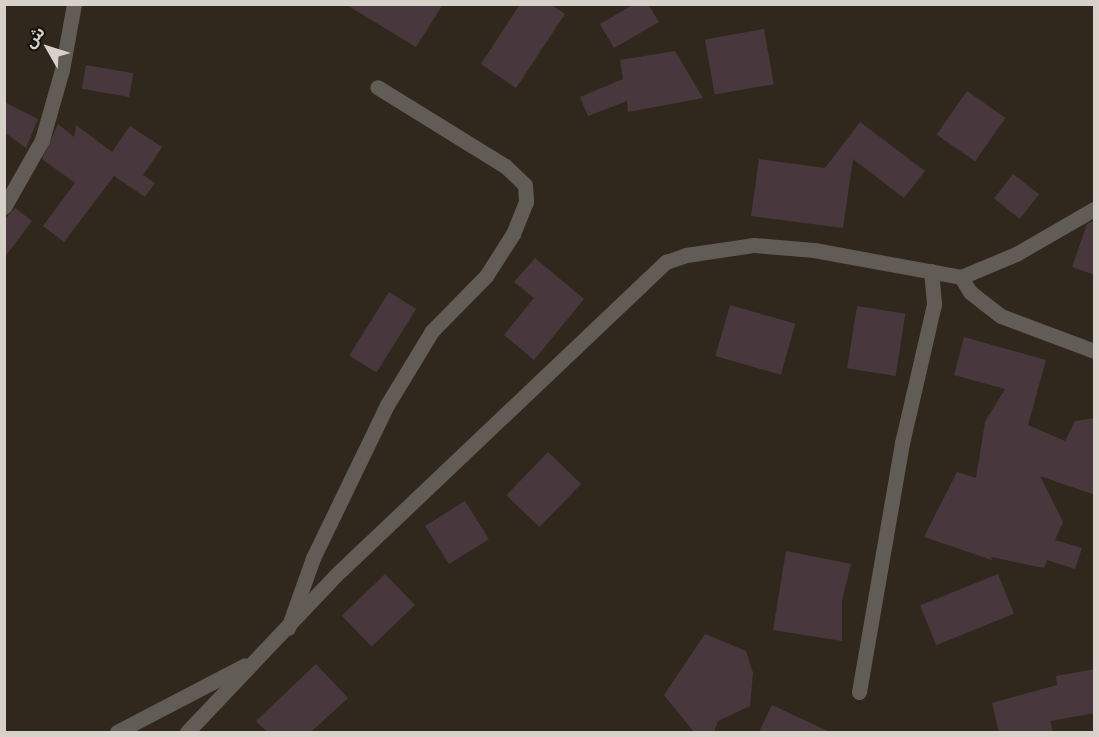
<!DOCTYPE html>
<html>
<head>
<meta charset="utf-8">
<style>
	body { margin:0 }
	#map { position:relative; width:1099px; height:737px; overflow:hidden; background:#30281c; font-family:Commissioner,"Noto Sans Arabic",sans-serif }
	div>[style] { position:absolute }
	.building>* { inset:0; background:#48383e; transform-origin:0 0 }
	.street>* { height:15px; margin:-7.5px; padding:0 7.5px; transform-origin:7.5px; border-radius:7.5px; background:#615c56 }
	span { translate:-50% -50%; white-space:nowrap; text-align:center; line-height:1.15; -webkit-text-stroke:6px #15110c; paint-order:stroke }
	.frame { position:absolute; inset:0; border:6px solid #d6d1c9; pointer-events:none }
	.north { position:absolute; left:18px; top:18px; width:60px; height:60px; -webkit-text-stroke:4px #15110c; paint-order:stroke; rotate:309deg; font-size:16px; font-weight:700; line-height:24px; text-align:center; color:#d6d1c9 }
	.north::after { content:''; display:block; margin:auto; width:21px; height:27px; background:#d6d1c9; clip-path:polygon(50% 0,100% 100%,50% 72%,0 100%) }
</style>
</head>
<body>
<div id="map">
	<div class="building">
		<div style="clip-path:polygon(345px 4px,443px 4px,416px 47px)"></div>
		<div style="clip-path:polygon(520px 4px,550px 4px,565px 14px,516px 88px,481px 64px)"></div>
		<div style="clip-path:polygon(634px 4px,648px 4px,659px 22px,614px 48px,600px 24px)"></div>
		<div style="left:764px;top:29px;width:56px;height:60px;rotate:80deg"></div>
		<div style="clip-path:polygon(675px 51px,703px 98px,628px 112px,627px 101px,588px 116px,580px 97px,623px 79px,620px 60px)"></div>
		<div style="left:86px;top:65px;width:48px;height:24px;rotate:10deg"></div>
		<div style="left:967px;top:91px;width:47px;height:53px;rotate:35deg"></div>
		<div style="clip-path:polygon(4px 102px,38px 119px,26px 148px,4px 132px)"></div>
		<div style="clip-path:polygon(860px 122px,925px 171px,904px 198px,853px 159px,843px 228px,751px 216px,759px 159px,825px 168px)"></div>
		<div style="clip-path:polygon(58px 124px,74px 137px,76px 125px,112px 152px,130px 126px,162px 147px,143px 175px,155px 183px,145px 197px,114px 176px,64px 242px,43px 226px,75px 183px,42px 159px)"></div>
		<div style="left:1013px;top:174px;width:33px;height:31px;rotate:38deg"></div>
		<div style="clip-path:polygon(15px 208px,32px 221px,4px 258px,4px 220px)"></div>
		<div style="clip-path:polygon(1095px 220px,1095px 275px,1072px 267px,1087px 224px)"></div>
		<div style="clip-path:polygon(535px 258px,584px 299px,534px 360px,504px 335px,534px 298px,514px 282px)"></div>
		<div style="left:389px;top:292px;width:32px;height:75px;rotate:32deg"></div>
		<div style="left:730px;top:305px;width:68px;height:53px;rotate:16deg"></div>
		<div style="left:857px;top:306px;width:49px;height:63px;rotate:9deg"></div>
		<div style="clip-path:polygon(964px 337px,1046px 360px,1028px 425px,1065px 441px,1075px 421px,1095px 418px,1095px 495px,1040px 476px,1063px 522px,1055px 540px,1082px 548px,1075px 569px,1047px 560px,1044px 568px,991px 557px,992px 560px,924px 537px,957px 472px,976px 478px,985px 422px,1005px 389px,954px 375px)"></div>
		<div style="left:548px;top:452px;width:46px;height:60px;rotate:44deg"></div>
		<div style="left:465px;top:501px;width:45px;height:47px;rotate:58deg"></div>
		<div style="clip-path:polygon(786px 551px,851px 564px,842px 601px,842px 641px,773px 630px)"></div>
		<div style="left:385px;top:574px;width:43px;height:60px;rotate:46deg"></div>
		<div style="left:998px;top:574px;width:43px;height:84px;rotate:68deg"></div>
		<div style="clip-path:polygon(705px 634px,746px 651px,753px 673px,750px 706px,718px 721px,714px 732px,694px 732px,664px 695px)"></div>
		<div style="clip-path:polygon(316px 664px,348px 698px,311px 732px,267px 732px,256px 721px)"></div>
		<div style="clip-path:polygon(1095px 669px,1095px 713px,1050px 721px,1053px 732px,999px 732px,992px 703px,1057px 685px,1056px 676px)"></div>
		<div style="clip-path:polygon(772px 705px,830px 732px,759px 732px)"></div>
	</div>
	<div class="street">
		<div style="left:4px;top:207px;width:77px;rotate:-60.4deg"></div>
		<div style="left:42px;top:140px;width:73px;rotate:-74.1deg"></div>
		<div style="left:62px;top:70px;width:67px;rotate:-79.7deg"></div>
		<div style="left:961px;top:277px;width:17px;rotate:59deg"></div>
		<div style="left:970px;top:292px;width:39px;rotate:38deg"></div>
		<div style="left:1001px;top:316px;width:99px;rotate:20.6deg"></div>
		<div style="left:288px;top:628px;width:74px;rotate:-70.3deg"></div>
		<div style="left:313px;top:558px;width:170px;rotate:-64.2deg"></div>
		<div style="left:387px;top:405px;width:87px;rotate:-58.7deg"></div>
		<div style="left:432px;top:331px;width:77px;rotate:-45.5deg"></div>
		<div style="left:486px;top:276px;width:50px;rotate:-57.3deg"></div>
		<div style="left:513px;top:234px;width:35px;rotate:-68deg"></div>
		<div style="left:526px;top:202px;width:17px;rotate:-93deg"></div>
		<div style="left:525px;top:185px;width:28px;rotate:-136deg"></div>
		<div style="left:505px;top:166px;width:150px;rotate:-148.3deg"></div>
		<div style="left:859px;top:692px;width:253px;rotate:-80.2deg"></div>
		<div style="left:902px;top:443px;width:143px;rotate:-77deg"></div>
		<div style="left:934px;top:304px;width:33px;rotate:-95deg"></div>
		<div style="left:117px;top:732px;width:144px;rotate:-27.6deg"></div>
		<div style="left:187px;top:732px;width:221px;rotate:-46.5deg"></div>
		<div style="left:339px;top:572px;width:451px;rotate:-43.5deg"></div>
		<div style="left:666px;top:262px;width:21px;rotate:-19deg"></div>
		<div style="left:686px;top:255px;width:69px;rotate:-8.4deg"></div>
		<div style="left:754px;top:245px;width:60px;rotate:4.8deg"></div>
		<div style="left:814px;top:250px;width:149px;rotate:10.4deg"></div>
		<div style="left:961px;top:277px;width:60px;rotate:-22.7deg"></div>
		<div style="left:1016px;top:254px;width:90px;rotate:-30deg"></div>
	</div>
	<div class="frame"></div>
	<div class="north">ش</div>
</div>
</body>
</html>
